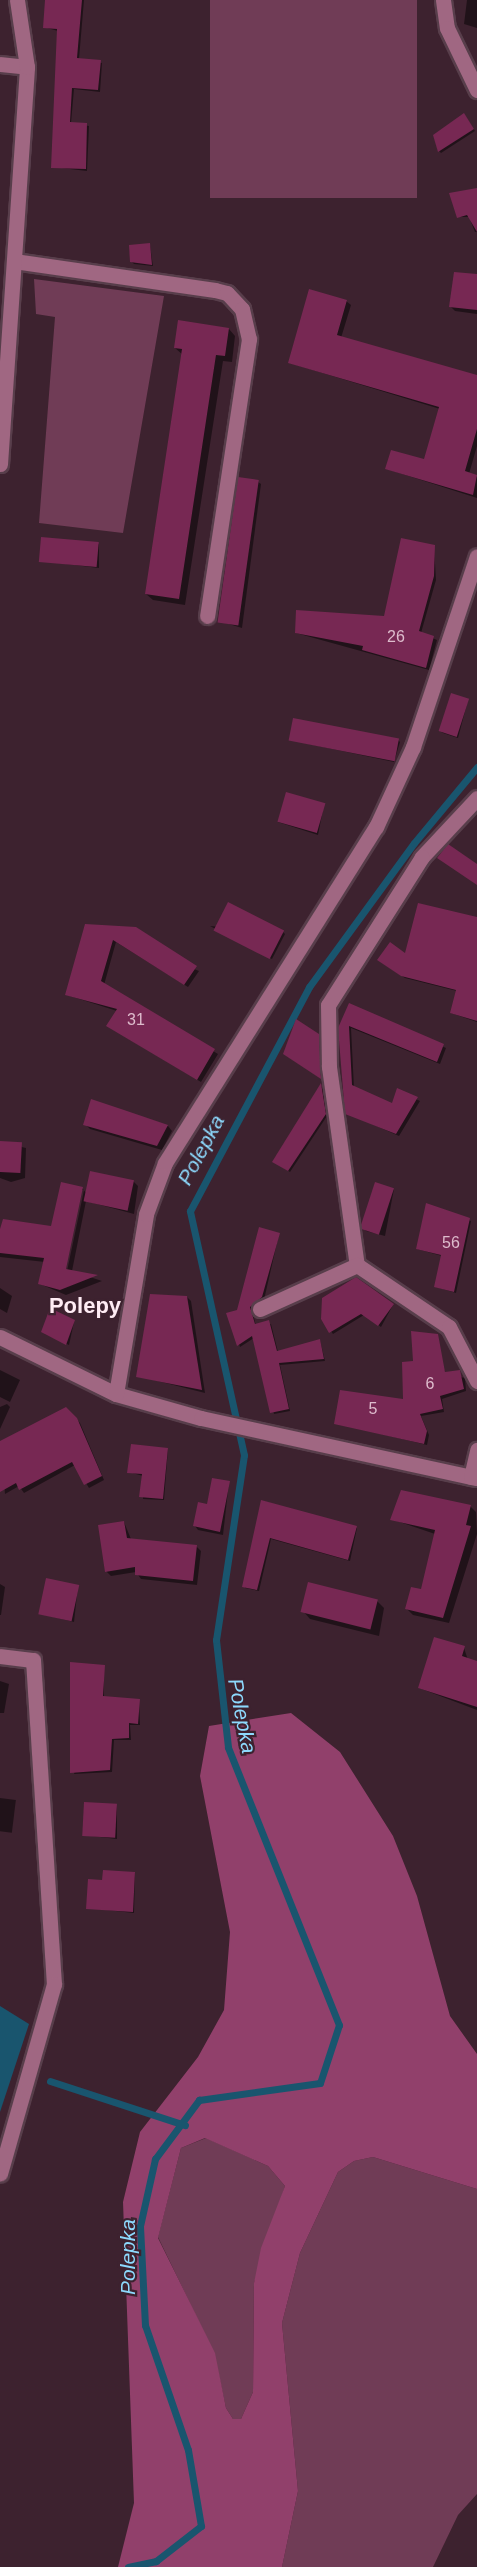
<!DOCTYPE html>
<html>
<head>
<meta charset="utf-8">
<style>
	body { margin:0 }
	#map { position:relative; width:477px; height:2567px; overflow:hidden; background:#3d222f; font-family:Arial,sans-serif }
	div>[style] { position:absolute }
	.green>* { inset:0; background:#703c56; transform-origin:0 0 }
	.forest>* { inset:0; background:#91406b }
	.water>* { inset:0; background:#19556e }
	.shadow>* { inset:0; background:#0007; transform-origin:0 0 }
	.stream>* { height:7px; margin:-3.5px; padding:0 3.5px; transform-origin:3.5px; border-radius:3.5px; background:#19556e }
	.building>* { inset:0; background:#772853; transform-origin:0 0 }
	.roads { filter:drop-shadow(2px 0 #583e4b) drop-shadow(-2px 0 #583e4b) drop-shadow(0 2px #583e4b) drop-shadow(0 -2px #583e4b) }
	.minor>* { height:15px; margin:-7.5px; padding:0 7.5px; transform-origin:7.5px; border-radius:7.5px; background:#a06782 }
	span { translate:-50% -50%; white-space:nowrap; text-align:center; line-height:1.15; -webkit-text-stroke:4.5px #3d222f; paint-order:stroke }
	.number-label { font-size:16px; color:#dbc }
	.number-label span { -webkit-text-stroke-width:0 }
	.water-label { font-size:21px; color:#8dd9fd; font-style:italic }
	.quarter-label { font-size:22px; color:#ffecf4; font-weight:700 }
</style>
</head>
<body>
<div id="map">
	<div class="green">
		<div style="left:210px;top:0;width:207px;height:198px"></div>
		<div style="clip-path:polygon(34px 279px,164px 296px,123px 533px,39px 523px,55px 317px,36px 314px)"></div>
		<div style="clip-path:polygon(206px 2138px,268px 2166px,285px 2186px,254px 2283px,253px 2392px,241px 2419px,233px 2419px,226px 2408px,214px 2353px,158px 2237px,181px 2148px)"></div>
		<div style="clip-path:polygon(373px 2157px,477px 2189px,477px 2494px,458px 2515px,433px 2567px,282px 2567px,298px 2491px,282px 2323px,300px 2253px,338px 2172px,354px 2161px)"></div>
	</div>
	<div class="forest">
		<div style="clip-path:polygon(evenodd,291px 1713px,340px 1752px,393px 1836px,417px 1896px,450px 2016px,477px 2054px,477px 2189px,373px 2157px,354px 2161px,338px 2172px,300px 2253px,282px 2323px,298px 2491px,282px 2567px,118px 2567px,134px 2503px,123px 2202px,140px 2132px,198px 2057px,224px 2010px,230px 1932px,200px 1776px,209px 1726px,291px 1713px,205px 2138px,268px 2166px,285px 2186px,261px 2248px,254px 2283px,253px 2392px,241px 2419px,233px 2419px,226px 2408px,215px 2353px,158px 2238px,181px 2148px,205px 2138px)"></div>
	</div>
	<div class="water">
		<div style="clip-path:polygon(0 2006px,29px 2024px,0 2112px)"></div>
	</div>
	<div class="shadow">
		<div style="clip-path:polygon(47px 0,84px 0,79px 59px,102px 63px,100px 92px,74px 89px,71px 123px,89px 126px,87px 171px,53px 167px,58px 31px,44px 27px)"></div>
		<div style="clip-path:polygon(467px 0,477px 0,477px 28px,464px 24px)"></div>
		<div style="clip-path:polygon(466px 117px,475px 131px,441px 153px,439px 151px)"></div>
		<div style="clip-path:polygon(477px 189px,477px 232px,475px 232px,469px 217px,458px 217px)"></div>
		<div style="clip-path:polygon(150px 245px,153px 266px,134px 264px,132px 262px)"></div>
		<div style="clip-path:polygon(477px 278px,477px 314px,455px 311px,450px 306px)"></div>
		<div style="clip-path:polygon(346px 301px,351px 305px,341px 338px,477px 376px,477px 446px,469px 474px,477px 477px,477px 498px,387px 469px,425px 461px,440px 409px,290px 363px)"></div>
		<div style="clip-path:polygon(229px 329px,235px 336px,232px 362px,223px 361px,185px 605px,153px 600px,146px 594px,183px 355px,175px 348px)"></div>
		<div style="clip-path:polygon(258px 482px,261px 484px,242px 628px,219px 621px)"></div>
		<div style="clip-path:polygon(99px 544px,99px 568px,41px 561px)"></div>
		<div style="clip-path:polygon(434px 546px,436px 580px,421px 633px,437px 640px,429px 670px,296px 633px,386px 618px)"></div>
		<div style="clip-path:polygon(468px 700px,458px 738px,443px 733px,440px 731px)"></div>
		<div style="clip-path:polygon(290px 740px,398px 740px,400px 742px,394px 762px)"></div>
		<div style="clip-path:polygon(324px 805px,318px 835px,278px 822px)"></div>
		<div style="clip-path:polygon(477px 919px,477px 1022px,451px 1013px,457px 991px,405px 978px,381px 962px,406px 956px)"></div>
		<div style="clip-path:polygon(87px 925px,199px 971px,188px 987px,116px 942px,104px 985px,218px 1054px,201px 1082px,112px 1029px,117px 1011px,67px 995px)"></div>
		<div style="clip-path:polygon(210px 926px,283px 932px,285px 934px,272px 959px)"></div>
		<div style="clip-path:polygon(349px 1005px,446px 1048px,440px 1064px,351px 1028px,354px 1088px,392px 1105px,398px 1090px,420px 1101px,399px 1136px,347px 1113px)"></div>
		<div style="clip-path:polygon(318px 1035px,320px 1037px,322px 1079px,287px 1056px)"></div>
		<div style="clip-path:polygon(322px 1086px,327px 1116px,290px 1172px,274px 1161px)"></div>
		<div style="clip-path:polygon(92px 1101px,168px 1126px,172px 1131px,162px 1150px,90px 1129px,85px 1124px)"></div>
		<div style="clip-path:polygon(0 1142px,26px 1148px,25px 1178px,11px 1182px,0 1178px)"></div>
		<div style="clip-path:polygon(evenodd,133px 1181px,138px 1186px,134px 1214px,86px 1201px,72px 1271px,102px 1281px,66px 1295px,40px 1284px,45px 1262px,0 1257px,0 1231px,53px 1228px,82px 1188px,87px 1194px,133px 1181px,81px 1190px,84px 1190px,66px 1276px,63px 1276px,81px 1190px)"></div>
		<div style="clip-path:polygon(394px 1189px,385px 1236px,366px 1231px,363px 1228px)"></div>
		<div style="clip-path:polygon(427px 1204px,471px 1221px,456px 1293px,436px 1287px,442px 1256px,417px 1249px)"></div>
		<div style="clip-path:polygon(279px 1234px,264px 1300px,252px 1310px,256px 1326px,271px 1324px,278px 1352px,320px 1340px,325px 1361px,280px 1365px,290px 1411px,274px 1414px,254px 1338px,240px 1347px,228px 1314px,238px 1312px)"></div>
		<div style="clip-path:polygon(0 1288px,12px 1296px,7px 1313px,0 1309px)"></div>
		<div style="clip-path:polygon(187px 1297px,191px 1301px,205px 1393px,138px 1376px)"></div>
		<div style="clip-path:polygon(393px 1305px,381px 1327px,364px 1315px,333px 1334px,322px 1319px)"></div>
		<div style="clip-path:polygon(74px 1322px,69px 1345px,45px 1334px)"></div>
		<div style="clip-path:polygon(437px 1335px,441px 1363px,446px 1374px,465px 1378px,466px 1391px,442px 1399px,444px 1412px,421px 1416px,429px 1435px,427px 1445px,336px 1423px,404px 1401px,415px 1362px)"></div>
		<div style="clip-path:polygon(0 1370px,20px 1380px,10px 1402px,0 1397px)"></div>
		<div style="clip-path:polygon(7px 1404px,10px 1407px,0 1429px,0 1407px)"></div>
		<div style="clip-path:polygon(66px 1409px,80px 1423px,104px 1480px,89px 1488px,75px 1465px,24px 1493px,19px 1486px,5px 1494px,0 1443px)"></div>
		<div style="clip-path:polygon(168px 1449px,164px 1500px,143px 1499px,143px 1476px,129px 1472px)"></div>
		<div style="clip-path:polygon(229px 1482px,223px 1535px,198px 1530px,195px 1526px,208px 1505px)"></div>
		<div style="clip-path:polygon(263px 1501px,357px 1528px,350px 1561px,271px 1539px,259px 1591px,245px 1588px)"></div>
		<div style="clip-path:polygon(470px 1506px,476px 1512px,477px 1534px,449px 1623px,413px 1615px,407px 1609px,422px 1591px,435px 1534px,391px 1519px)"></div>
		<div style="clip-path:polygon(124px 1522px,131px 1539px,196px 1546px,201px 1551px,197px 1585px,141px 1579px,136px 1572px,111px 1576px,106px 1571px)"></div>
		<div style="clip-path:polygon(0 1584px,5px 1587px,1px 1615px,0 1615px)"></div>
		<div style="clip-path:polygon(78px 1586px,74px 1622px,41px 1614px)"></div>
		<div style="clip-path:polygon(377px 1601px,384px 1608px,379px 1636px,310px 1619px,303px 1611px)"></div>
		<div style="clip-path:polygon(464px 1648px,468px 1660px,477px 1663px,477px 1710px,419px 1688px)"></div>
		<div style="clip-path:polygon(104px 1667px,104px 1698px,139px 1700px,140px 1725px,130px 1725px,131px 1740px,114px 1740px,112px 1772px,74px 1774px)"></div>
		<div style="clip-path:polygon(0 1681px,9px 1684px,4px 1713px,0 1713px)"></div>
		<div style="left:0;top:1798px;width:16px;height:33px;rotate:7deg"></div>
		<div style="clip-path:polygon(117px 1806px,117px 1839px,83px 1835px)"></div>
		<div style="clip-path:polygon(135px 1873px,134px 1913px,88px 1908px,103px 1881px)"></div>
	</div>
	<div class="stream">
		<div style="left:50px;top:2081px;width:142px;rotate:18.1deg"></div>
		<div style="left:128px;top:2567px;width:29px;rotate:-12deg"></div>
		<div style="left:156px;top:2561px;width:57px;rotate:-37.9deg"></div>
		<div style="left:201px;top:2526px;width:77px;rotate:-99.7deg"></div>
		<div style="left:188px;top:2450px;width:132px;rotate:-109deg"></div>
		<div style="left:145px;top:2325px;width:99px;rotate:-92.9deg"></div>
		<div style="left:140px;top:2226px;width:69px;rotate:-77.4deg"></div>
		<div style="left:155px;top:2159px;width:74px;rotate:-53.3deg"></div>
		<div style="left:199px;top:2100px;width:122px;rotate:-8deg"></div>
		<div style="left:320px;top:2083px;width:61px;rotate:-71.9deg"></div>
		<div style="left:339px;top:2025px;width:299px;rotate:-111.8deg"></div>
		<div style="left:228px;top:1747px;width:108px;rotate:-96.4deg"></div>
		<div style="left:216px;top:1640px;width:187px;rotate:-81.4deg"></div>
		<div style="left:244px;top:1455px;width:250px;rotate:-102.5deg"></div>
		<div style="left:190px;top:1211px;width:254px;rotate:-62deg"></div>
		<div style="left:309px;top:987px;width:178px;rotate:-53.9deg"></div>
		<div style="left:414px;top:843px;width:99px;rotate:-50.3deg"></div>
	</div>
	<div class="building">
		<div style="clip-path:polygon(45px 0,82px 0,77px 58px,101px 60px,98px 90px,72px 88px,70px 122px,87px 123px,86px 169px,51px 168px,57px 29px,43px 28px)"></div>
		<div style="clip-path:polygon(464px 113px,474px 129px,438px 152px,433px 135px)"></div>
		<div style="clip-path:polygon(477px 188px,477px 232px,467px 215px,457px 218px,449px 193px)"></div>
		<div style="clip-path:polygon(150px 243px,152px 265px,130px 262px,129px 245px)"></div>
		<div style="clip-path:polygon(454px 272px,477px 274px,477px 310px,449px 307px)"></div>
		<div style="clip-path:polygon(309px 289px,347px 300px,337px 335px,477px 375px,477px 429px,465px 471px,477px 475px,473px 495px,385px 469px,391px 450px,424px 459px,439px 407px,288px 363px)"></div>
		<div style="clip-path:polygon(178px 320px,229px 328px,225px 356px,216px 355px,179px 599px,145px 594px,182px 349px,174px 348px)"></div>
		<div style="left:238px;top:477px;width:21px;height:147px;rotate:8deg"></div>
		<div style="left:41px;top:537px;width:58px;height:25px;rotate:5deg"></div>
		<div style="clip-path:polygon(401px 538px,435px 545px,434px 576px,419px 631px,434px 636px,426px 668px,362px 650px,363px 646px,295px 633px,296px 610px,384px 616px)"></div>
		<div style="left:451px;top:693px;width:19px;height:40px;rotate:18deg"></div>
		<div style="left:293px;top:718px;width:108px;height:23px;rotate:11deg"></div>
		<div style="left:286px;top:792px;width:41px;height:31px;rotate:16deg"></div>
		<div style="clip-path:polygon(448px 844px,477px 864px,477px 885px,437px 858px)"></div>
		<div style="left:228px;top:902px;width:63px;height:32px;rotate:27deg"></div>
		<div style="clip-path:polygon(418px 903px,477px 917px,477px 1021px,450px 1013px,456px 990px,401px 976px,377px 960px,390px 942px,405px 953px)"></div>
		<div style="clip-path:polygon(85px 924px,136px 927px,197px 966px,184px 985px,113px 940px,101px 981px,215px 1049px,197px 1080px,106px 1026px,117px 1009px,65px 995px)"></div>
		<div style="clip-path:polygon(349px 1003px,444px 1044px,437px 1062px,349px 1026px,352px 1085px,392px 1103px,397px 1088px,418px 1097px,396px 1134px,345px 1114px,338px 1028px)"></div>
		<div style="clip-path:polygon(296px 1019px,319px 1034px,321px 1079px,283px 1054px)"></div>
		<div style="clip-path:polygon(321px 1083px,326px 1114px,288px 1171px,272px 1162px)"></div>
		<div style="clip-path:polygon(91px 1099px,124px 1110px,168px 1125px,157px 1146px,83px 1125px)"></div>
		<div style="left:0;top:1141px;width:22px;height:31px;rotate:3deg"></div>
		<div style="left:90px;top:1171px;width:45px;height:31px;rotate:12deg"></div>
		<div style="clip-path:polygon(61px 1182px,83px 1187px,66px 1269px,98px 1275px,60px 1290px,38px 1284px,44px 1258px,0 1253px,0 1229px,3px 1219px,51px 1226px)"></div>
		<div style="left:375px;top:1182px;width:20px;height:49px;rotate:18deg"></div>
		<div style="clip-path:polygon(426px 1203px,470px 1218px,454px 1292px,434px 1287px,441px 1255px,416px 1249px)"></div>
		<div style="clip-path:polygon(259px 1227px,280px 1233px,262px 1297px,250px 1307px,255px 1324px,269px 1320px,277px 1351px,320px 1339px,324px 1359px,279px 1363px,289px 1409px,270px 1413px,252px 1336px,237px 1346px,226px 1313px,237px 1310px)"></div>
		<div style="clip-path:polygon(356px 1277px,394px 1304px,378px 1326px,361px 1314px,329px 1333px,321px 1319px,322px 1298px)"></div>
		<div style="clip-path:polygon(150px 1294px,187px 1296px,202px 1390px,136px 1377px)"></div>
		<div style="clip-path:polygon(50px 1308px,75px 1320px,66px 1345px,41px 1332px)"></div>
		<div style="clip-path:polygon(411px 1331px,438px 1334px,445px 1372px,460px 1370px,464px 1389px,440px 1396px,443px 1409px,420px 1414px,427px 1431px,424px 1444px,334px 1424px,340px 1390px,403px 1399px,402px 1362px,413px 1361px)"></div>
		<div style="clip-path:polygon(66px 1407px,77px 1418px,102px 1476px,84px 1485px,72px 1462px,19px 1490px,16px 1483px,0 1492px,0 1441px)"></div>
		<div style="clip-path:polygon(131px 1444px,168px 1448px,163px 1499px,139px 1497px,142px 1474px,127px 1473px)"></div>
		<div style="clip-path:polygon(212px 1478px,230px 1481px,220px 1532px,193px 1526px,198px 1502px,207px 1504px)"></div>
		<div style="clip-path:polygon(401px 1490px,471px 1505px,466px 1525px,471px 1526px,443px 1618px,405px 1609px,411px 1587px,421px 1589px,435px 1530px,390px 1520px)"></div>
		<div style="clip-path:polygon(261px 1500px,357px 1526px,348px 1560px,270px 1538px,257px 1590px,242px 1587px)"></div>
		<div style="clip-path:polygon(124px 1521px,127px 1538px,197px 1545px,193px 1581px,135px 1575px,135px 1567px,105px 1572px,98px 1525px)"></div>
		<div style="left:46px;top:1578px;width:34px;height:37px;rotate:12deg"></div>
		<div style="left:308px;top:1582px;width:72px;height:31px;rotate:14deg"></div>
		<div style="clip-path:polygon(434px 1637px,465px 1646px,462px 1656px,477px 1661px,477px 1707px,418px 1688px)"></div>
		<div style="clip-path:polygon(70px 1662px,105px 1665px,103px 1696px,140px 1699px,138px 1724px,129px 1723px,129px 1738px,112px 1739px,110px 1770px,70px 1773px)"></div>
		<div style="left:84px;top:1802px;width:33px;height:34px;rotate:3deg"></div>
		<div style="clip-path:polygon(103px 1870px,135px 1872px,133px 1912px,86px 1909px,88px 1879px,102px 1880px)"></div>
	</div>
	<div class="roads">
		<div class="minor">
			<div style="left:443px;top:0;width:28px;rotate:82deg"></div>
			<div style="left:447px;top:28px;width:69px;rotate:64.2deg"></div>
			<div style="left:0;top:64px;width:27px;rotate:6deg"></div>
			<div style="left:14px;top:261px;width:203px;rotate:8.2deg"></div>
			<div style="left:215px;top:290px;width:12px;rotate:14deg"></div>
			<div style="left:227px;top:293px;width:22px;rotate:47deg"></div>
			<div style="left:242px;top:309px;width:31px;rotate:77deg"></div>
			<div style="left:249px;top:339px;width:280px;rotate:98.6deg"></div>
			<div style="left:0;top:464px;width:398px;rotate:-86.1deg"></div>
			<div style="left:27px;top:67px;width:68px;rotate:-98.5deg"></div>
			<div style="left:477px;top:798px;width:81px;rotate:133deg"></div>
			<div style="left:422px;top:857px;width:175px;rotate:122.4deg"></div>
			<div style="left:328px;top:1005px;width:62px;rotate:89.1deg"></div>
			<div style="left:329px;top:1067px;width:200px;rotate:82deg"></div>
			<div style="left:357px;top:1265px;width:111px;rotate:34deg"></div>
			<div style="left:449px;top:1327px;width:61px;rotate:62.6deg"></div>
			<div style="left:260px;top:1309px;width:107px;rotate:-24.4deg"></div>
			<div style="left:0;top:1337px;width:129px;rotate:26.2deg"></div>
			<div style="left:116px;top:1394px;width:88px;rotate:15.8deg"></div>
			<div style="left:201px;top:1418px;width:282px;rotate:12.3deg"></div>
			<div style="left:116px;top:1394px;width:182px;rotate:-80.5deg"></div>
			<div style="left:146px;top:1214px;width:54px;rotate:-69.6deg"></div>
			<div style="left:165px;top:1163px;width:397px;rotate:-57.9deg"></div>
			<div style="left:376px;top:827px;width:88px;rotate:-65.2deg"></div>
			<div style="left:413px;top:747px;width:201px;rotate:-71.5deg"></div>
			<div style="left:471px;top:1477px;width:28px;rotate:-77deg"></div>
			<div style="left:0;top:1656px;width:33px;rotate:7deg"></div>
			<div style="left:33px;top:1660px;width:325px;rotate:86.3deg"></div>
			<div style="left:54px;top:1984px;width:197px;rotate:105.9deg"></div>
		</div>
	</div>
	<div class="number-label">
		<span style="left:396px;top:637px">26</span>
		<span style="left:136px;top:1020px">31</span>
		<span style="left:451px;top:1243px">56</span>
		<span style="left:430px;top:1384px">6</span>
		<span style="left:373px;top:1409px">5</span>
	</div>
	<div class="water-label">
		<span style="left:201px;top:1150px;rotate:-62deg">Polepka</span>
		<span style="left:242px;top:1716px;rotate:79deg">Polepka</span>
		<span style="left:128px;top:2257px;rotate:-90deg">Polepka</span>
	</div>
	<div class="quarter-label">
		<span style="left:85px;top:1306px">Polepy</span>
	</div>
</div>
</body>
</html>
